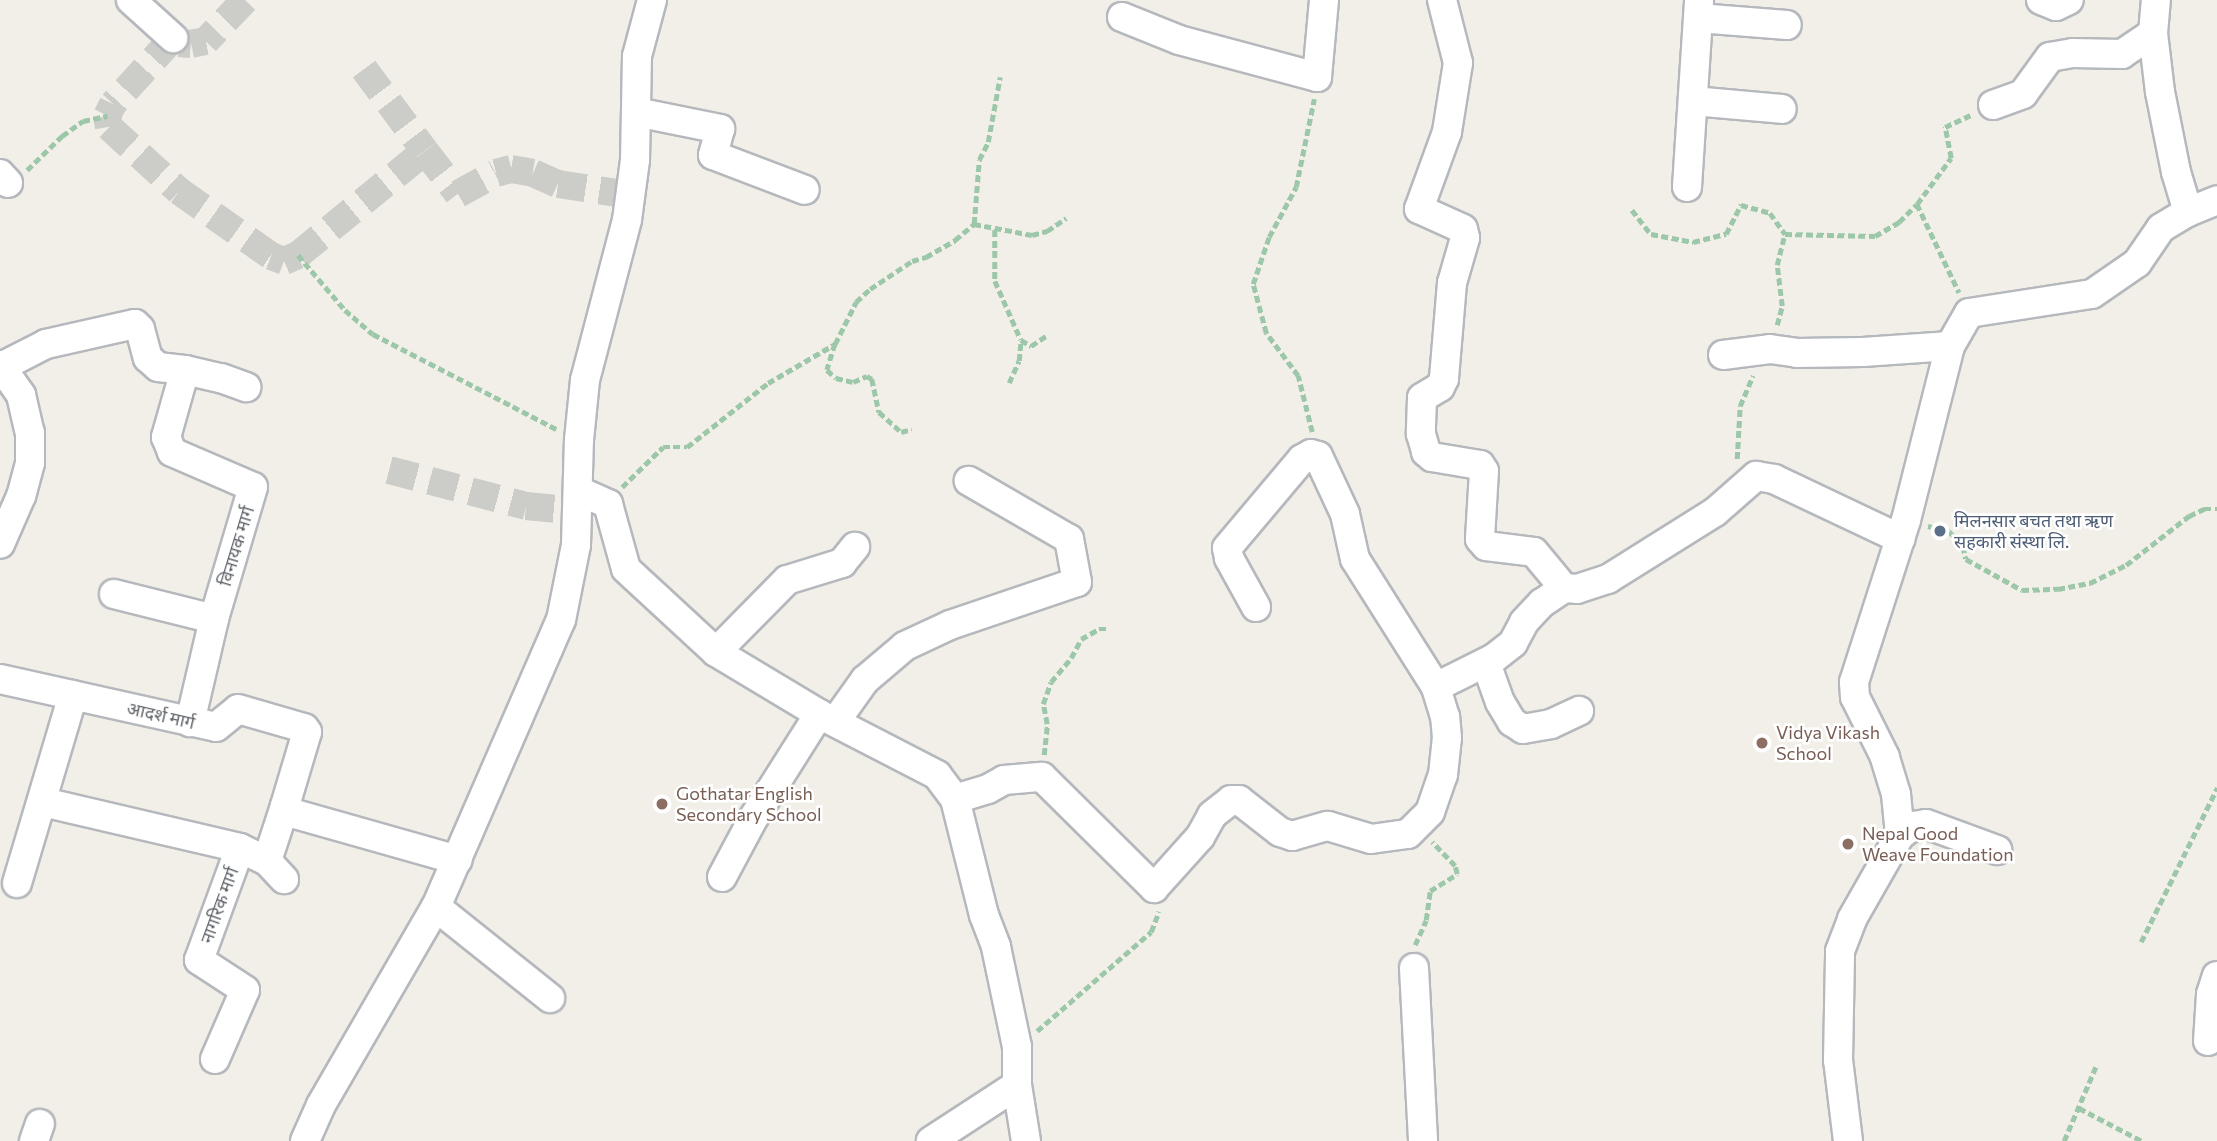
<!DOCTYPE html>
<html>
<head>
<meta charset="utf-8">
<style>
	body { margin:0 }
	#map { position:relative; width:2217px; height:1141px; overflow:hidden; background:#f1efe8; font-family:Commissioner,"Noto Sans Devanagari",sans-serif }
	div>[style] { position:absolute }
	.minor-tunnel>* { height:28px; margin-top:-14px; transform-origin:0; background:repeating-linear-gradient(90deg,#ccccc8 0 28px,transparent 0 42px) }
	.path>* { height:4.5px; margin-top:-2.25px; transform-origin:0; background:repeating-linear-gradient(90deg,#9cc7a9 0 7px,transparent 0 10.5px) }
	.roads { filter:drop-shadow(2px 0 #b5b8bc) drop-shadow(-2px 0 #b5b8bc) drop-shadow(0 2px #b5b8bc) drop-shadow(0 -2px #b5b8bc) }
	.minor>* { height:28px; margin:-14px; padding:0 14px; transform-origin:14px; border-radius:14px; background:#fff }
	.dots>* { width:19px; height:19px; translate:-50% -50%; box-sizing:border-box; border:4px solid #fff; border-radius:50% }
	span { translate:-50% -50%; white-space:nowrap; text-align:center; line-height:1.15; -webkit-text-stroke:5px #fff; paint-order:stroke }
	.service-label { font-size:18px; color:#4e5e75 }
	.left { translate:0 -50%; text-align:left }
	.street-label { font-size:18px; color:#5f6368 }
	.education-label { font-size:18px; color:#785e54 }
</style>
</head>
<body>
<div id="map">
	<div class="minor-tunnel">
		<div style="left:245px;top:0;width:57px;rotate:133.6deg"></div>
		<div style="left:206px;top:41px;width:15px;rotate:169deg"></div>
		<div style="left:191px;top:44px;width:12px;rotate:-175deg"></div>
		<div style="left:179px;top:43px;width:8px;rotate:-140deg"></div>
		<div style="left:173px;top:38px;width:89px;rotate:132.3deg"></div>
		<div style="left:113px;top:104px;width:13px;rotate:117deg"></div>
		<div style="left:107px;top:116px;width:11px;rotate:80deg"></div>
		<div style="left:109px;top:127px;width:95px;rotate:42.4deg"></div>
		<div style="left:179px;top:191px;width:113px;rotate:35.2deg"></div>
		<div style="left:271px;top:256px;width:14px;rotate:21deg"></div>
		<div style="left:284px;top:261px;width:15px;rotate:-23deg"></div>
		<div style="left:298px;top:255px;width:164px;rotate:-39.3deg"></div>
		<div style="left:425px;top:151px;width:54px;rotate:52.5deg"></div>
		<div style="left:458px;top:194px;width:43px;rotate:-28.9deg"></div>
		<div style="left:496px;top:173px;width:16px;rotate:-15deg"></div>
		<div style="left:511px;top:169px;width:22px;rotate:10deg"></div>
		<div style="left:533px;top:173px;width:27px;rotate:24deg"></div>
		<div style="left:558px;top:184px;width:74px;rotate:8.6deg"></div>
		<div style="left:364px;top:69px;width:102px;rotate:53.4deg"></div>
		<div style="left:389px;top:470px;width:142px;rotate:14.7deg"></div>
		<div style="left:526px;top:506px;width:53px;rotate:5.4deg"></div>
	</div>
	<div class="path">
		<div style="left:27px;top:170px;width:49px;rotate:-44.2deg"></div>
		<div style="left:62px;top:136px;width:26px;rotate:-36deg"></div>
		<div style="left:83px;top:121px;width:25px;rotate:-12deg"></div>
		<div style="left:1917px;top:204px;width:98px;rotate:64.5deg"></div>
		<div style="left:1632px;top:210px;width:31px;rotate:52deg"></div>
		<div style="left:1651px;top:234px;width:43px;rotate:10.8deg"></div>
		<div style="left:1693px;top:242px;width:34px;rotate:-14deg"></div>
		<div style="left:1726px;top:234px;width:33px;rotate:-63deg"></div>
		<div style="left:1741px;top:205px;width:30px;rotate:15deg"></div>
		<div style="left:1770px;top:213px;width:26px;rotate:54deg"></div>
		<div style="left:1785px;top:234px;width:90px;rotate:1.3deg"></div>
		<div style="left:1875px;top:236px;width:28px;rotate:-30deg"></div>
		<div style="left:1899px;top:222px;width:25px;rotate:-45deg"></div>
		<div style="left:1917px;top:204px;width:57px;rotate:-53.5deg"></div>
		<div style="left:1951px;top:158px;width:32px;rotate:-101deg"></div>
		<div style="left:1945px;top:127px;width:31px;rotate:-25deg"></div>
		<div style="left:974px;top:224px;width:59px;rotate:10.7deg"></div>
		<div style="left:1032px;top:235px;width:16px;rotate:-15deg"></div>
		<div style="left:1047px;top:231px;width:23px;rotate:-34deg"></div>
		<div style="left:995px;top:230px;width:51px;rotate:90deg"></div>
		<div style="left:995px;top:281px;width:64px;rotate:66.2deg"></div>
		<div style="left:1021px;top:340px;width:12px;rotate:31deg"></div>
		<div style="left:1031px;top:346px;width:18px;rotate:-34deg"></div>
		<div style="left:298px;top:255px;width:72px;rotate:49.5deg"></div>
		<div style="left:345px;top:310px;width:37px;rotate:41deg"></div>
		<div style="left:373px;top:334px;width:208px;rotate:27.4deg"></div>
		<div style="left:1777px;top:325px;width:20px;rotate:-75deg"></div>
		<div style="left:1782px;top:306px;width:41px;rotate:-97deg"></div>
		<div style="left:1777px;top:265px;width:32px;rotate:-76deg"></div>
		<div style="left:835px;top:344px;width:47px;rotate:-63.4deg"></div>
		<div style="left:856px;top:302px;width:19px;rotate:-43deg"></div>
		<div style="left:870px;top:289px;width:50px;rotate:-33.7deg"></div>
		<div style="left:912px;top:261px;width:15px;rotate:-16deg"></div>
		<div style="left:926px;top:257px;width:34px;rotate:-30deg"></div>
		<div style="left:955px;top:240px;width:25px;rotate:-40deg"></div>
		<div style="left:974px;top:224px;width:64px;rotate:-85.5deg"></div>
		<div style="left:979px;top:160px;width:20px;rotate:-63deg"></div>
		<div style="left:988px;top:142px;width:66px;rotate:-79.5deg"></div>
		<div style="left:1009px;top:383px;width:24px;rotate:-66deg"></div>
		<div style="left:1019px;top:361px;width:21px;rotate:-85deg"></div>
		<div style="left:1312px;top:432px;width:58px;rotate:-104deg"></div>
		<div style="left:1298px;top:376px;width:54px;rotate:-126.7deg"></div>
		<div style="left:1266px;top:333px;width:51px;rotate:-104.9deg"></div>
		<div style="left:1253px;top:284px;width:50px;rotate:-71.2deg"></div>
		<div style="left:1269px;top:237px;width:57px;rotate:-61.6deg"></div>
		<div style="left:1296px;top:187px;width:90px;rotate:-78.4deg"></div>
		<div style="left:1737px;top:459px;width:53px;rotate:-86.8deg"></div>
		<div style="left:1740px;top:406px;width:33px;rotate:-67deg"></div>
		<div style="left:622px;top:487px;width:57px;rotate:-44.3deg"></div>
		<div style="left:663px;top:447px;width:24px"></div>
		<div style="left:687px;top:447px;width:103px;rotate:-38.3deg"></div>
		<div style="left:768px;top:383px;width:78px;rotate:-30.2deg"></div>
		<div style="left:835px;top:344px;width:27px;rotate:107deg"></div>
		<div style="left:827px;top:370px;width:12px;rotate:42deg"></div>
		<div style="left:836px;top:378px;width:17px;rotate:13deg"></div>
		<div style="left:853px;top:382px;width:15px;rotate:-23deg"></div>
		<div style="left:867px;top:376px;width:6px;rotate:31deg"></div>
		<div style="left:872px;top:379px;width:34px;rotate:78deg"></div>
		<div style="left:879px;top:412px;width:30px;rotate:42deg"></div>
		<div style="left:901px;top:432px;width:11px;rotate:-15deg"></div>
		<div style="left:1928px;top:526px;width:22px;rotate:13deg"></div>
		<div style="left:1949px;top:531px;width:21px;rotate:47deg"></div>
		<div style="left:1963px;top:546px;width:13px;rotate:77deg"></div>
		<div style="left:1966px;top:559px;width:64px;rotate:29deg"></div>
		<div style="left:2022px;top:590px;width:36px;rotate:-2deg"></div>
		<div style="left:2058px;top:589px;width:33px;rotate:-11deg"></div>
		<div style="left:2090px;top:583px;width:40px;rotate:-26.6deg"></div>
		<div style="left:2126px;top:565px;width:80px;rotate:-37.9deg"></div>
		<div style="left:2189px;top:516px;width:17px;rotate:-25deg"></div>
		<div style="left:2204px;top:509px;width:13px"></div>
		<div style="left:1044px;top:755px;width:31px;rotate:-84deg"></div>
		<div style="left:1047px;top:724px;width:20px;rotate:-101deg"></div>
		<div style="left:1043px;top:704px;width:23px;rotate:-70deg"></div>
		<div style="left:1051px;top:682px;width:31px;rotate:-50deg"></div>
		<div style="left:1071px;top:658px;width:21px;rotate:-62deg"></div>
		<div style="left:1081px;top:639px;width:21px;rotate:-29deg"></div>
		<div style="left:1099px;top:629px;width:10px"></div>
		<div style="left:2141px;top:942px;width:172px;rotate:-63.7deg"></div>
		<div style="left:1415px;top:945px;width:27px;rotate:-66deg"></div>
		<div style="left:1426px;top:920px;width:29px;rotate:-82deg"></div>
		<div style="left:1430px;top:891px;width:32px;rotate:-32deg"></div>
		<div style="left:1457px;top:874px;width:8px;rotate:-104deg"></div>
		<div style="left:1455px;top:866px;width:33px;rotate:-134deg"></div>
		<div style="left:1037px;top:1031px;width:151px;rotate:-41deg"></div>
		<div style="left:1151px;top:932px;width:22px;rotate:-69deg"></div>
		<div style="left:2079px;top:1108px;width:71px;rotate:27.6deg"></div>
		<div style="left:2064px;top:1141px;width:82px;rotate:-66.9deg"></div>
	</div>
	<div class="roads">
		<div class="minor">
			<div style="left:131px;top:0;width:57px;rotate:42.1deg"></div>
			<div style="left:1442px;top:0;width:65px;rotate:75.7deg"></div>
			<div style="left:1458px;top:63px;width:70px;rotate:99.1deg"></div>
			<div style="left:1447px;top:132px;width:82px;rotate:110deg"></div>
			<div style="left:1419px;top:209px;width:48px;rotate:24.4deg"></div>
			<div style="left:1463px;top:229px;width:9px;rotate:77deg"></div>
			<div style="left:1465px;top:238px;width:47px;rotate:106.1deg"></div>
			<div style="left:1452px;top:283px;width:96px;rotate:94.8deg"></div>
			<div style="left:1444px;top:379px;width:9px;rotate:117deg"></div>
			<div style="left:1440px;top:387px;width:21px;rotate:149deg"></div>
			<div style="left:1422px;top:398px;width:36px;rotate:92deg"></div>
			<div style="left:1421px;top:434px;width:19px;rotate:74deg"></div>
			<div style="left:1426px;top:452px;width:8px;rotate:40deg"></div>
			<div style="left:1432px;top:457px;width:49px;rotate:9.5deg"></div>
			<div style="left:1480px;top:465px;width:7px;rotate:56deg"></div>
			<div style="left:1484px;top:471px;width:68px;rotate:93.4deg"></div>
			<div style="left:1480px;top:539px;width:9px;rotate:49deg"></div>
			<div style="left:1486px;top:546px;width:48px;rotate:7.1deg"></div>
			<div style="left:1534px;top:552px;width:47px;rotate:50.2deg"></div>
			<div style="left:1564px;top:588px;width:13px;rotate:4deg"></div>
			<div style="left:1577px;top:589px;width:33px;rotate:-18deg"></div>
			<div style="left:1608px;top:579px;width:126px;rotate:-32.1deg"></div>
			<div style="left:1715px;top:512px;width:55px;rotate:-41.3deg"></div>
			<div style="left:1756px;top:476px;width:18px;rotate:9deg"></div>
			<div style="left:1774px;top:479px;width:140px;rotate:25.3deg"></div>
			<div style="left:2041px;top:0;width:16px;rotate:22deg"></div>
			<div style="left:2056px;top:6px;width:14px;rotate:-25deg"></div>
			<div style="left:1122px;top:17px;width:61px;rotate:22deg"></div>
			<div style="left:1179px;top:40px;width:143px;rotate:15deg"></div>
			<div style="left:1317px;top:77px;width:77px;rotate:-84.8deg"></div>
			<div style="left:1698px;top:18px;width:89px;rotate:4.5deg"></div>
			<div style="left:1693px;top:101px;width:89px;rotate:5.1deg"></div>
			<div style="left:1993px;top:105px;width:32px;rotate:-20deg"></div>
			<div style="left:2023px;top:94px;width:46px;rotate:-53.9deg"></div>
			<div style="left:2050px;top:57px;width:23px;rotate:-10deg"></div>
			<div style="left:2073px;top:53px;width:49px;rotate:1.2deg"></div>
			<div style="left:2122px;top:54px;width:37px;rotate:-34deg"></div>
			<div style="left:636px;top:112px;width:86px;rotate:11.4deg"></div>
			<div style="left:720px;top:129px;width:27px;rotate:105deg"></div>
			<div style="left:713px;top:155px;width:98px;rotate:20.8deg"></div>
			<div style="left:0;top:174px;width:12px;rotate:48deg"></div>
			<div style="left:1687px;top:187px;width:187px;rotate:-86.3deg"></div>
			<div style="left:2188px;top:212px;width:31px;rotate:-22deg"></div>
			<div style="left:1723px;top:355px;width:47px;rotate:-7.3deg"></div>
			<div style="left:1770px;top:349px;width:27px;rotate:8deg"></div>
			<div style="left:1797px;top:353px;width:66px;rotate:-0.9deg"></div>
			<div style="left:1863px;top:352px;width:87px;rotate:-3.9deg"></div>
			<div style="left:0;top:365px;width:37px;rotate:55deg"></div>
			<div style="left:21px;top:395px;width:39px;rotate:77deg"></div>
			<div style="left:30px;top:433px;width:30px;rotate:90deg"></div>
			<div style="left:30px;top:463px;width:34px;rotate:105deg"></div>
			<div style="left:21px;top:496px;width:52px;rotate:113.6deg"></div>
			<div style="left:3px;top:366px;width:48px;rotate:-27.1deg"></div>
			<div style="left:46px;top:344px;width:91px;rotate:-12.7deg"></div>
			<div style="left:135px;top:324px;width:7px;rotate:45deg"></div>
			<div style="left:140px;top:329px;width:30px;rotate:75deg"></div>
			<div style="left:148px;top:358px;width:13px;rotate:42deg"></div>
			<div style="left:158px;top:367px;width:27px;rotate:6deg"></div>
			<div style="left:185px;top:370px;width:70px;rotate:105.8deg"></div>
			<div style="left:166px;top:437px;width:16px;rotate:68deg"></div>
			<div style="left:172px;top:452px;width:88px;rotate:23.4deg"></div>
			<div style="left:253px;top:487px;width:138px;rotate:106.5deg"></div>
			<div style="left:214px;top:619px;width:106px;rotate:103.1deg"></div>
			<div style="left:185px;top:370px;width:37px;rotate:13deg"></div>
			<div style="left:221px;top:378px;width:27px;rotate:20deg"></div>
			<div style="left:579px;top:491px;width:32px;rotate:24deg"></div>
			<div style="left:608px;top:504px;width:67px;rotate:74.5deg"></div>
			<div style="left:626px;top:569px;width:122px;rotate:42.7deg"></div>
			<div style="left:716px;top:652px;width:120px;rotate:31deg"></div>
			<div style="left:819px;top:714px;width:133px;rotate:27.3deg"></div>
			<div style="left:937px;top:775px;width:30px;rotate:53deg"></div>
			<div style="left:955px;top:799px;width:120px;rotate:76deg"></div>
			<div style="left:984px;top:915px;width:34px;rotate:69deg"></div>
			<div style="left:996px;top:947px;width:102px;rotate:78.1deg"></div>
			<div style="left:1017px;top:1047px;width:38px;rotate:90deg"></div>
			<div style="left:1017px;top:1085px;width:103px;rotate:146.9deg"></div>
			<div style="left:114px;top:594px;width:103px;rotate:14deg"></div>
			<div style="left:1256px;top:607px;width:56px;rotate:-118.9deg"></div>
			<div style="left:1229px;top:558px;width:10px;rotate:-101deg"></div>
			<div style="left:1227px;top:548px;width:116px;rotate:-49.9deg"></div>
			<div style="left:1302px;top:459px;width:10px;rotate:-29deg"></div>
			<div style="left:1311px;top:454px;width:7px;rotate:16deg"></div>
			<div style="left:1318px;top:456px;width:64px;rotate:65deg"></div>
			<div style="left:1345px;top:514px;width:46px;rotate:77.5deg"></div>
			<div style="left:1355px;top:559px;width:151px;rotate:57.7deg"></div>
			<div style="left:716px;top:652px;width:101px;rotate:-45.4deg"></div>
			<div style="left:787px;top:580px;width:58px;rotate:-17.2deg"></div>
			<div style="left:842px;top:563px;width:21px;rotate:-51deg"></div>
			<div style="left:1486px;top:663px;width:41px;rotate:70.3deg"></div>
			<div style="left:1500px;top:702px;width:23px;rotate:59deg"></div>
			<div style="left:1512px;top:722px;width:13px;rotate:32deg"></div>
			<div style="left:1523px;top:729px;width:28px;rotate:-10deg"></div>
			<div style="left:1551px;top:724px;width:31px;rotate:-25deg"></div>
			<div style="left:0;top:679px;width:221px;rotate:12.5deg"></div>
			<div style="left:216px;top:727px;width:28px;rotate:-39deg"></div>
			<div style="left:238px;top:709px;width:69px;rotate:16.1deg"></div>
			<div style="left:304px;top:728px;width:5px;rotate:53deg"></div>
			<div style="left:307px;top:732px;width:77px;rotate:106.6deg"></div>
			<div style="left:285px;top:806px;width:13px;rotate:39deg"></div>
			<div style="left:295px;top:814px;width:169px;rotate:15.8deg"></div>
			<div style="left:835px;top:722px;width:52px;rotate:-54.5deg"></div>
			<div style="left:865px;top:680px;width:52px;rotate:-40.4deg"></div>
			<div style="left:905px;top:646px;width:50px;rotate:-25deg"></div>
			<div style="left:950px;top:625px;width:134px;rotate:-18.7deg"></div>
			<div style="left:1077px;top:582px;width:44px;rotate:-100.5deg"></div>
			<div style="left:1069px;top:539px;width:116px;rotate:-149.9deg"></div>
			<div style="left:955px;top:799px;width:34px;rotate:-17deg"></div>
			<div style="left:988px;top:789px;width:18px;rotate:-29deg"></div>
			<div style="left:1004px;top:780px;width:38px;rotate:-5deg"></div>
			<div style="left:1042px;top:777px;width:158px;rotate:44.7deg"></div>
			<div style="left:1154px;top:888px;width:69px;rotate:-48deg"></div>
			<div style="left:1200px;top:837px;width:25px;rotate:-61deg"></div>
			<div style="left:1212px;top:815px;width:24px;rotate:-38deg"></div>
			<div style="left:1231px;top:800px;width:8px"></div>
			<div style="left:1239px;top:800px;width:52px;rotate:38deg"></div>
			<div style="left:1280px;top:832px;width:13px;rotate:18deg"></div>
			<div style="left:1292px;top:836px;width:37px;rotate:-16deg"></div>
			<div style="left:1328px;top:826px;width:45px;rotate:16.8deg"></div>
			<div style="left:1371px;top:839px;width:37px;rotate:-8deg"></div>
			<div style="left:1408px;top:834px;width:31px;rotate:-45deg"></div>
			<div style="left:1430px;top:812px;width:39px;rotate:-71deg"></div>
			<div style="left:1443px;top:775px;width:37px;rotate:-84deg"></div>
			<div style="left:1447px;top:738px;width:21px;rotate:-95deg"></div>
			<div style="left:1445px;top:717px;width:31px;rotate:-107deg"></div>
			<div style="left:1436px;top:687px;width:65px;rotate:-26.6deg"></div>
			<div style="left:1494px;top:658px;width:24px;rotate:-38deg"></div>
			<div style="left:1513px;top:643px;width:24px;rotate:-62deg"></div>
			<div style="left:1524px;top:622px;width:26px;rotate:-47deg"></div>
			<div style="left:1542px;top:603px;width:27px;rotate:-34deg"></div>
			<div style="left:43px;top:802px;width:202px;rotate:13.1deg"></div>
			<div style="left:240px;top:848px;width:30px;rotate:26deg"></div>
			<div style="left:267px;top:861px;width:58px;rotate:-71.9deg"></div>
			<div style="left:1900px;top:835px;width:16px;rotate:-35deg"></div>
			<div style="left:1913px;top:826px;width:13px;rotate:-9deg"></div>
			<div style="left:1926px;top:824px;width:76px;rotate:20.1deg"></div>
			<div style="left:267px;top:861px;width:25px;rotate:47deg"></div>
			<div style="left:722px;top:877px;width:68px;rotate:-61.9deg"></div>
			<div style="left:754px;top:817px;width:122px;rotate:-57.7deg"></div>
			<div style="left:17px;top:883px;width:196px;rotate:-73.4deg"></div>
			<div style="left:436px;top:907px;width:146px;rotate:38.6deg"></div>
			<div style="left:1414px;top:968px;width:173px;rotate:87deg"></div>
			<div style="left:2208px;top:1041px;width:47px;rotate:-86.3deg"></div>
			<div style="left:2211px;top:994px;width:19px;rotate:-72deg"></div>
			<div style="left:215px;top:1059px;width:75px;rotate:-66.5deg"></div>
			<div style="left:245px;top:990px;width:55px;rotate:-146.9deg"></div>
			<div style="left:199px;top:960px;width:119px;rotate:-69.9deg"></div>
			<div style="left:1017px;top:1085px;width:57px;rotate:80.9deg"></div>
			<div style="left:34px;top:1141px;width:18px;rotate:-71deg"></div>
			<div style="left:305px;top:1141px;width:39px;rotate:-66deg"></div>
			<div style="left:321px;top:1105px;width:229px;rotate:-59.9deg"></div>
			<div style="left:436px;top:907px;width:313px;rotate:-66.5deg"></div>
			<div style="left:561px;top:620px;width:76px;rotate:-78.7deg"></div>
			<div style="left:576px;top:545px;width:105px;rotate:-88.4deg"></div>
			<div style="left:579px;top:440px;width:60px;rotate:-84.3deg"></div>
			<div style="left:585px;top:380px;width:165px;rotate:-75.3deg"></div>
			<div style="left:627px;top:220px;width:61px;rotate:-82.4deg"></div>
			<div style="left:635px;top:160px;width:104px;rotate:-88.9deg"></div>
			<div style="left:637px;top:56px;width:58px;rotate:-75deg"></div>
			<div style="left:1848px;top:1141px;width:82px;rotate:-97deg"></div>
			<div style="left:1838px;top:1060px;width:109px;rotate:-88.9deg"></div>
			<div style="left:1840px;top:951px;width:34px;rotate:-69deg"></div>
			<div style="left:1852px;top:919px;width:97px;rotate:-60.3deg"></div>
			<div style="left:1900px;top:835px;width:41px;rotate:-95.6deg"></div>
			<div style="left:1896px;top:794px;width:39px;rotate:-107deg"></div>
			<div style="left:1885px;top:757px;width:67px;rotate:-116.6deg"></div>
			<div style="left:1855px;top:697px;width:15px;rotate:-94deg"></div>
			<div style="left:1854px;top:682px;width:170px;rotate:-72.2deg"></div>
			<div style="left:1906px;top:520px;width:179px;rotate:-75.8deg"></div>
			<div style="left:1950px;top:346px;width:38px;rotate:-60deg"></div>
			<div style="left:1969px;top:313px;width:124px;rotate:-8.8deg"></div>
			<div style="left:2092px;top:294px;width:55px;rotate:-34.6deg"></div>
			<div style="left:2137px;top:263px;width:42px;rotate:-55.6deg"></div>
			<div style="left:2161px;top:228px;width:31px;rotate:-31deg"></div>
			<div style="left:2188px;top:212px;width:42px;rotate:-106.7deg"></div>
			<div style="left:2176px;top:172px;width:82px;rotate:-101.3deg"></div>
			<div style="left:2160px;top:92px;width:59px;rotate:-96.8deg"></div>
			<div style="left:2153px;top:33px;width:33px;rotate:-85deg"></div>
		</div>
	</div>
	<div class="dots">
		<div style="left:1940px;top:531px;background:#5c6f8a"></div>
		<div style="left:1762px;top:743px;background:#8d6e63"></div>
		<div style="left:662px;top:804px;background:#8d6e63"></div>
		<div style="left:1848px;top:844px;background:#8d6e63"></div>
	</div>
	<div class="service-label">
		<span class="left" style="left:1954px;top:531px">मिलनसार बचत तथा ऋण<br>सहकारी संस्था लि.</span>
	</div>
	<div class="street-label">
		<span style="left:236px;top:546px;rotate:-73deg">विनायक मार्ग</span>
		<span style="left:161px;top:715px;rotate:13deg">आदर्श मार्ग</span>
		<span style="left:219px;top:905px;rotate:-70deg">नागरिक मार्ग</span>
	</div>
	<div class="education-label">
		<span class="left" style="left:1776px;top:743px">Vidya Vikash<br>School</span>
		<span class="left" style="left:676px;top:804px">Gothatar English<br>Secondary School</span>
		<span class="left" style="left:1862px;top:844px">Nepal Good<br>Weave Foundation</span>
	</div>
</div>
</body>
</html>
